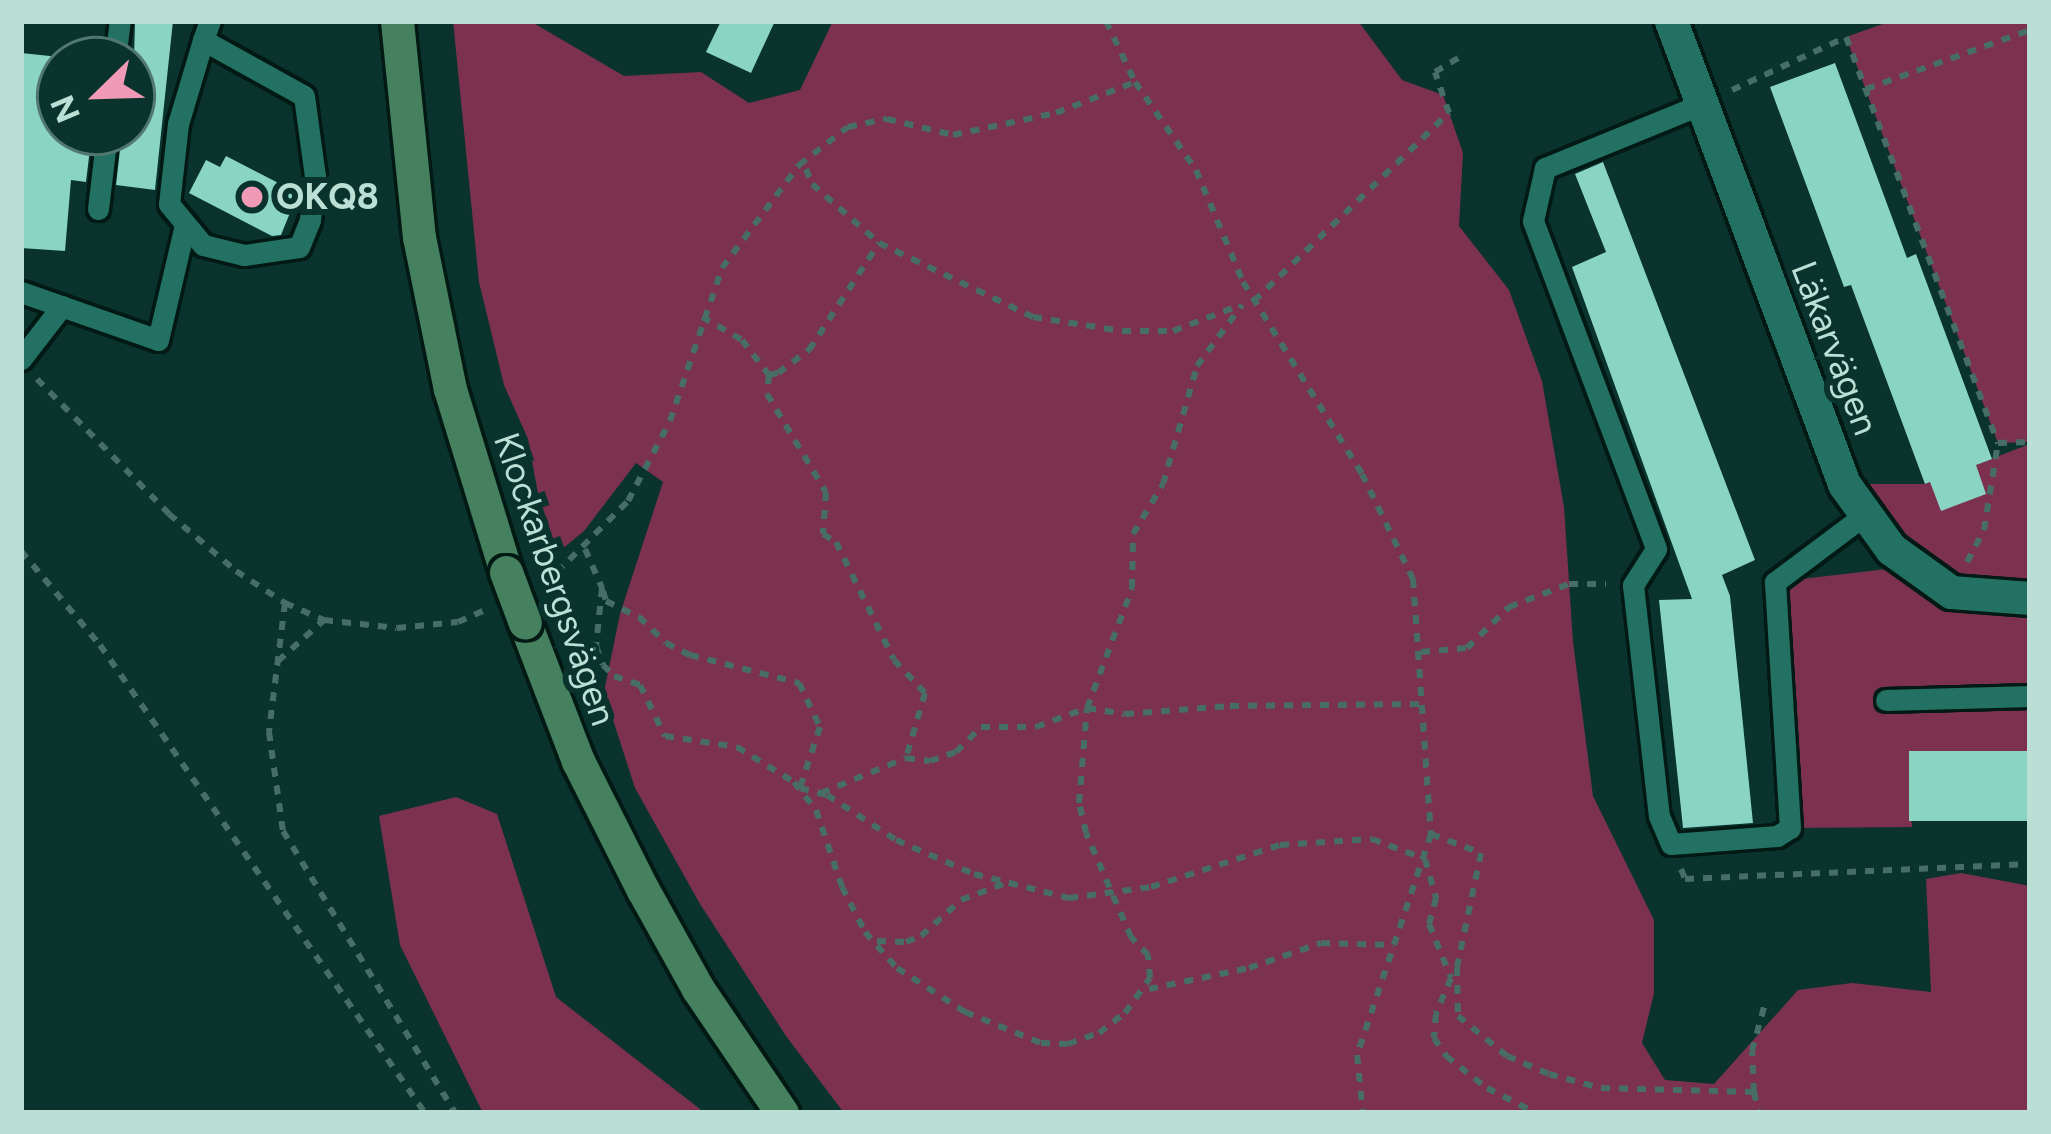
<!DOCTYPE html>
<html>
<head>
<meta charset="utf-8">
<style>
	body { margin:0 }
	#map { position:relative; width:2051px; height:1134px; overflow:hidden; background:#09332c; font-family:Figtree,sans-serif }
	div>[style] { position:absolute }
	.green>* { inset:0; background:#7c324f }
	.building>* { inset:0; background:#89d4c3; transform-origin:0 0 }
	.path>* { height:6px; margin-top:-3px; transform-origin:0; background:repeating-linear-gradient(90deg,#476e66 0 9px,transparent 0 18px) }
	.roads { filter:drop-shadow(3px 0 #021914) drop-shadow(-3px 0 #021914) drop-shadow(0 3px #021914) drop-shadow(0 -3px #021914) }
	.service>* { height:21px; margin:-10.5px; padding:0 10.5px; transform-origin:10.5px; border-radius:10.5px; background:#237163 }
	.minor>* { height:33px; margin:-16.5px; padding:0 16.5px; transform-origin:16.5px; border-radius:16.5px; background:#237163 }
	.secondary>* { height:33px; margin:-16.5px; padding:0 16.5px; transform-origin:16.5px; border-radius:16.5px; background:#45805f }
	.bridges { filter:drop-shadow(3px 0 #021914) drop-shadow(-3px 0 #021914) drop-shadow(0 3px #021914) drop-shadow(0 -3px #021914) }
	.secondary-bridge>* { height:33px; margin:-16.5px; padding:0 16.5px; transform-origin:16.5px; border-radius:16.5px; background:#45805f }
	.dots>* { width:33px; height:33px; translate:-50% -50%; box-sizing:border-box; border:6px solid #09332c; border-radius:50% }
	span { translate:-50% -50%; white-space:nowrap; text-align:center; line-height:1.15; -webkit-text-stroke:12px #09332c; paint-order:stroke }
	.poi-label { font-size:36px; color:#bbded5; font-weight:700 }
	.left { translate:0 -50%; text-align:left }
	.street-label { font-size:36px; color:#bbded5 }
	.frame { position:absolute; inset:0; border:24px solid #bbded5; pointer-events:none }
	.north { position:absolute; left:36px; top:36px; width:120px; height:120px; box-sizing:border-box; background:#09332c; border:3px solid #507770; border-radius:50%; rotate:247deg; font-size:33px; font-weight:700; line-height:48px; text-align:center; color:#bbded5 }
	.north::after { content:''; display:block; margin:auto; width:42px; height:54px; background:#f09ab7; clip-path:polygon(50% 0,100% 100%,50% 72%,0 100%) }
</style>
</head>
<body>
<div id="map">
	<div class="green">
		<div style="clip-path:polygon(453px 21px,530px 21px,624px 76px,701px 72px,749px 103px,800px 90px,833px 21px,1358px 21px,1402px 80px,1443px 95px,1463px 153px,1459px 226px,1509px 290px,1542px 381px,1564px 507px,1573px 642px,1593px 796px,1654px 920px,1654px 993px,1642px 1043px,1665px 1080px,1714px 1084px,1798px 990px,1852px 983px,1931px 992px,1926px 879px,1961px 873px,2030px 886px,2030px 1113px,844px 1113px,786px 1036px,700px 904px,635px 788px,604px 692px,620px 614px,663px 482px,636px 463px,584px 531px,550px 559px,528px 439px,504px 385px,479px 282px)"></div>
		<div style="clip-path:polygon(1891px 21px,2030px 21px,2030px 442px,1998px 443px,1846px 37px)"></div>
		<div style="clip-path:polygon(2030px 444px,2030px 755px,1909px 757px,1912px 827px,1790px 828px,1775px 582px,1913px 566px,1844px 484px,1925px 484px)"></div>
		<div style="clip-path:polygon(456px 797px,497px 814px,556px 997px,705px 1113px,483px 1113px,400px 945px,379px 816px)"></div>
	</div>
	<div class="building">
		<div style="clip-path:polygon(135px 21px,173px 21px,155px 190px,116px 185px,122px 132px,132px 132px)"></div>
		<div style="clip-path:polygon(721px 21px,775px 21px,751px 73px,706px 52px)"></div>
		<div style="clip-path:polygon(21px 53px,60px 57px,60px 132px,92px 132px,86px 182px,71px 180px,65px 251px,21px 248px)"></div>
		<div style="clip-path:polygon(1835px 63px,1907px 258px,1916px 254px,1992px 459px,1976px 465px,1986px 494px,1941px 511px,1930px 482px,1925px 484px,1851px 285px,1844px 287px,1770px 87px)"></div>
		<div style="clip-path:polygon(226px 156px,298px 193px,281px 235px,272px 236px,189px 193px,206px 160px,220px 167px)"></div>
		<div style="clip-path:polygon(1603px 162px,1755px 560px,1722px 575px,1730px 596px,1753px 823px,1683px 828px,1659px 600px,1692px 599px,1572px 267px,1606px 252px,1575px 174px)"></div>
		<div style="left:2030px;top:751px;width:70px;height:121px;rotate:90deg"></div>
	</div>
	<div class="path">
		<div style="left:1106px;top:21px;width:68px;rotate:64.6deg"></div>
		<div style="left:1135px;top:82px;width:107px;rotate:55.3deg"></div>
		<div style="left:1196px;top:170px;width:121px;rotate:67.2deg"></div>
		<div style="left:1243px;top:282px;width:226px;rotate:58.2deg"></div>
		<div style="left:1362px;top:474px;width:117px;rotate:64.1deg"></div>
		<div style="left:1413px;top:579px;width:256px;rotate:86deg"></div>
		<div style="left:1431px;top:834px;width:233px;rotate:108.5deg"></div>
		<div style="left:1357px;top:1055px;width:58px;rotate:84.1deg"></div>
		<div style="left:1866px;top:89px;width:174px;rotate:-19.8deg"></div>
		<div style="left:1732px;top:90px;width:126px;rotate:-24.9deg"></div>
		<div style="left:1846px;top:37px;width:434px;rotate:69.5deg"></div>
		<div style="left:806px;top:169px;width:16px;rotate:68deg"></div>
		<div style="left:812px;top:184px;width:89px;rotate:41.4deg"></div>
		<div style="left:879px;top:243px;width:171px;rotate:25.7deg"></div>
		<div style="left:1033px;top:317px;width:90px;rotate:8.9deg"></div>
		<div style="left:1122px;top:331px;width:51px"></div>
		<div style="left:1173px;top:331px;width:70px;rotate:-21deg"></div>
		<div style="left:1254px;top:301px;width:271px;rotate:-44deg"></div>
		<div style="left:1449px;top:113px;width:43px;rotate:-108.9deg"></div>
		<div style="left:1435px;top:72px;width:33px;rotate:-31deg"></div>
		<div style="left:702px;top:317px;width:46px;rotate:29.9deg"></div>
		<div style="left:742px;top:340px;width:44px;rotate:52.4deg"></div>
		<div style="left:769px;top:375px;width:9px;rotate:-13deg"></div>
		<div style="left:778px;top:373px;width:39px;rotate:-37deg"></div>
		<div style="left:809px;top:350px;width:128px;rotate:-56.8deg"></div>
		<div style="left:769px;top:375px;width:19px;rotate:96deg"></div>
		<div style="left:767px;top:394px;width:114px;rotate:59deg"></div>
		<div style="left:826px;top:492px;width:42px;rotate:94.1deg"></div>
		<div style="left:823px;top:534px;width:15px;rotate:32deg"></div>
		<div style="left:836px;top:542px;width:131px;rotate:63.8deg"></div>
		<div style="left:894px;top:660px;width:45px;rotate:46.8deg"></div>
		<div style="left:925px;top:693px;width:68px;rotate:106.3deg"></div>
		<div style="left:37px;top:379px;width:189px;rotate:45.6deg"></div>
		<div style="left:169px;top:514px;width:88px;rotate:40.4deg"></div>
		<div style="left:236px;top:571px;width:59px;rotate:33.1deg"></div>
		<div style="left:285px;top:603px;width:43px;rotate:23.6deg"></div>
		<div style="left:324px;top:620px;width:73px;rotate:6.3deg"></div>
		<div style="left:397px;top:628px;width:61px;rotate:-5.6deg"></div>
		<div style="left:458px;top:622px;width:32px;rotate:-24deg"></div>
		<div style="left:585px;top:549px;width:43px;rotate:66.4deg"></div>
		<div style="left:602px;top:588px;width:58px;rotate:95.9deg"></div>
		<div style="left:596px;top:646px;width:20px;rotate:70deg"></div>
		<div style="left:603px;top:665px;width:16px;rotate:45deg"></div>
		<div style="left:614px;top:676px;width:28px;rotate:19deg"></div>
		<div style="left:640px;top:685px;width:57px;rotate:63.9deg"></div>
		<div style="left:665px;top:736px;width:73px;rotate:8.7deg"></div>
		<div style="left:737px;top:747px;width:67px;rotate:31.6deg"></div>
		<div style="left:794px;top:782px;width:36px;rotate:52deg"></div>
		<div style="left:816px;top:810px;width:81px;rotate:71.3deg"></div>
		<div style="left:842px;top:887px;width:51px;rotate:62.9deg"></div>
		<div style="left:865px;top:932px;width:48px;rotate:48.4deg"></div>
		<div style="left:897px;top:968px;width:81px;rotate:32.9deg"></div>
		<div style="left:965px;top:1012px;width:82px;rotate:22.2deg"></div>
		<div style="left:1041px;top:1043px;width:27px;rotate:2deg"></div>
		<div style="left:1068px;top:1044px;width:33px;rotate:-20deg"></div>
		<div style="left:1099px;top:1033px;width:33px;rotate:-38deg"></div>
		<div style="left:1125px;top:1013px;width:43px;rotate:-54.5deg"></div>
		<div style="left:1150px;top:978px;width:23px;rotate:-95deg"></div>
		<div style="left:1148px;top:955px;width:25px;rotate:-133deg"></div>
		<div style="left:1131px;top:937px;width:113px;rotate:-113.4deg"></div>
		<div style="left:1086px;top:833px;width:31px;rotate:-103deg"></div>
		<div style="left:1079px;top:803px;width:95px;rotate:-85.2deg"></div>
		<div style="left:1087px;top:708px;width:38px;rotate:9deg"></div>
		<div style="left:1125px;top:714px;width:105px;rotate:-4.4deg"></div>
		<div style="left:1230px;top:706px;width:194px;rotate:-0.6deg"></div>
		<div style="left:21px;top:551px;width:123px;rotate:50deg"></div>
		<div style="left:100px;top:645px;width:570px;rotate:55.22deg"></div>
		<div style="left:1967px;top:562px;width:36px;rotate:-62deg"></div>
		<div style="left:1984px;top:530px;width:88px;rotate:-80.9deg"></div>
		<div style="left:1998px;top:443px;width:32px;rotate:-2deg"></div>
		<div style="left:544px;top:585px;width:119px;rotate:-45deg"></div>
		<div style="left:628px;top:501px;width:90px;rotate:-62.3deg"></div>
		<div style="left:670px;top:421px;width:162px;rotate:-71.2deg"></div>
		<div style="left:722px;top:268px;width:129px;rotate:-53.2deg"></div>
		<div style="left:799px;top:165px;width:62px;rotate:-37.8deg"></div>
		<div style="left:848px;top:127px;width:40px;rotate:-12deg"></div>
		<div style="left:887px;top:119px;width:68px;rotate:13.6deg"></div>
		<div style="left:953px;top:135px;width:105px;rotate:-12.1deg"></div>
		<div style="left:1056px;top:113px;width:85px;rotate:-21.4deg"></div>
		<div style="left:603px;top:591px;width:10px;rotate:73deg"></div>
		<div style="left:606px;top:601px;width:37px;rotate:26deg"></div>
		<div style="left:639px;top:617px;width:37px;rotate:44deg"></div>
		<div style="left:666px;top:643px;width:27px;rotate:27deg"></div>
		<div style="left:690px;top:655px;width:113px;rotate:14.4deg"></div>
		<div style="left:799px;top:683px;width:49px;rotate:64.5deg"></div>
		<div style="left:820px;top:727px;width:64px;rotate:108.2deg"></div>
		<div style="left:800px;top:788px;width:28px;rotate:15deg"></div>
		<div style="left:827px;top:795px;width:82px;rotate:33.1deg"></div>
		<div style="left:896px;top:840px;width:85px;rotate:23.6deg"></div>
		<div style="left:974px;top:874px;width:98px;rotate:14.2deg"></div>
		<div style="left:1069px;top:898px;width:83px;rotate:-7.6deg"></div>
		<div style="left:1151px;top:887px;width:136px;rotate:-18deg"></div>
		<div style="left:1280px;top:845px;width:92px;rotate:-3.7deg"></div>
		<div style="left:1372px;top:839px;width:57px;rotate:20.7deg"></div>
		<div style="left:1425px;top:859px;width:41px;rotate:74.2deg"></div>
		<div style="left:1436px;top:898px;width:27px;rotate:105deg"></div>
		<div style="left:1429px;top:924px;width:58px;rotate:67.8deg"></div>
		<div style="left:1451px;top:978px;width:39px;rotate:113deg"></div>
		<div style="left:1436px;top:1014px;width:24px;rotate:95deg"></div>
		<div style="left:1434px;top:1038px;width:22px;rotate:56deg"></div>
		<div style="left:1446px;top:1056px;width:52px;rotate:38deg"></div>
		<div style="left:1487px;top:1088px;width:55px;rotate:27deg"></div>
		<div style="left:285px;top:603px;width:130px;rotate:97.1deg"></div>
		<div style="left:269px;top:732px;width:100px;rotate:82deg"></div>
		<div style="left:283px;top:831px;width:330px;rotate:58.6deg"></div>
		<div style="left:1421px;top:652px;width:46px;rotate:-5deg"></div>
		<div style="left:1467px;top:648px;width:59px;rotate:-44.3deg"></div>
		<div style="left:1509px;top:607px;width:64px;rotate:-21deg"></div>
		<div style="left:1569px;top:584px;width:37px"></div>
		<div style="left:278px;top:661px;width:62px;rotate:-41.7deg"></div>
		<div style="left:821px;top:793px;width:92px;rotate:-22.4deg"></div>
		<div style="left:906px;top:758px;width:24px;rotate:7deg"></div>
		<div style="left:930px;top:761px;width:28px;rotate:-19deg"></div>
		<div style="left:956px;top:752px;width:35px;rotate:-45deg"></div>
		<div style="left:981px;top:727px;width:55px"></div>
		<div style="left:1036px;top:727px;width:54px;rotate:-20.4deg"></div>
		<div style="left:1087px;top:708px;width:128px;rotate:-69.4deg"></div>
		<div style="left:1132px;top:588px;width:54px;rotate:-88.9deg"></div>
		<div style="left:1133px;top:534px;width:58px;rotate:-59deg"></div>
		<div style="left:1163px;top:484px;width:123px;rotate:-73.9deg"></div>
		<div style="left:1197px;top:366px;width:76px;rotate:-53.6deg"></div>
		<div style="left:1431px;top:834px;width:53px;rotate:20.8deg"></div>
		<div style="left:1481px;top:853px;width:116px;rotate:101.9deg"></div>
		<div style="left:1457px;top:967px;width:49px;rotate:88.8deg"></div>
		<div style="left:1458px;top:1016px;width:63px;rotate:39.2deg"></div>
		<div style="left:1507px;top:1056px;width:46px;rotate:23.2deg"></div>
		<div style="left:1549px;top:1074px;width:54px;rotate:15.1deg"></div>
		<div style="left:1601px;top:1088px;width:153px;rotate:1.5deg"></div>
		<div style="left:1754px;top:1092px;width:22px;rotate:77deg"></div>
		<div style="left:1681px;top:869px;width:11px;rotate:68deg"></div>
		<div style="left:1685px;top:879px;width:345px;rotate:-2.5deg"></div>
		<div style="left:877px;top:941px;width:29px;rotate:2deg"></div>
		<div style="left:906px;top:942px;width:16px;rotate:-22deg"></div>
		<div style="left:921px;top:936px;width:54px;rotate:-42deg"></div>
		<div style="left:961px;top:900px;width:48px;rotate:-20.7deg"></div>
		<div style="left:1149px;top:989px;width:102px;rotate:-11.9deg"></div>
		<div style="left:1249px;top:968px;width:76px;rotate:-19.1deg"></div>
		<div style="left:1321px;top:943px;width:73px;rotate:1.6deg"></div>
		<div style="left:1754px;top:1092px;width:41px;rotate:-92.8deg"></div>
		<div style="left:1752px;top:1051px;width:46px;rotate:-74.7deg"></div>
	</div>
	<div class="roads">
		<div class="service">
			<div style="left:203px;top:40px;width:115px;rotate:29deg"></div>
			<div style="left:304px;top:96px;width:81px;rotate:82.2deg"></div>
			<div style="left:315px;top:176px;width:44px;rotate:96.5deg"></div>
			<div style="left:310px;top:220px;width:29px;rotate:112deg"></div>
			<div style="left:299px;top:247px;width:56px;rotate:171.7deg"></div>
			<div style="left:244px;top:255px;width:42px;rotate:-166.3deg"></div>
			<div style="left:203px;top:245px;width:53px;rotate:-129.7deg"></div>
			<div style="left:169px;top:204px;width:81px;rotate:-83.6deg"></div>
			<div style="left:178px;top:124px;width:88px;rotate:-73.4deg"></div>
			<div style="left:203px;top:40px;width:20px;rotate:-70deg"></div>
			<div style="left:115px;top:60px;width:39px;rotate:-83deg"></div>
			<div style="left:1702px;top:104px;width:170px;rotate:157.8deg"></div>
			<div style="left:1545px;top:168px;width:54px;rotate:102.8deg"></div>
			<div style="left:1533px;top:221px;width:350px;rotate:69.4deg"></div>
			<div style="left:1656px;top:549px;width:43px;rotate:122.6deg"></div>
			<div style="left:1633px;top:585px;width:232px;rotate:83.6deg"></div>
			<div style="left:1659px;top:816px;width:30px;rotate:67deg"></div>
			<div style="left:1671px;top:844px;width:106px;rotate:-4.3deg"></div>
			<div style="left:1777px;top:836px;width:15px;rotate:-32deg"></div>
			<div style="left:1790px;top:828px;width:246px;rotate:-93.5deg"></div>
			<div style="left:1775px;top:582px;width:114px;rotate:-36.8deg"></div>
			<div style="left:98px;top:209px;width:78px;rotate:-83.3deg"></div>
			<div style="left:21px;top:292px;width:145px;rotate:19.3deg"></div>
			<div style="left:158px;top:340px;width:114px;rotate:-76.8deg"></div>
			<div style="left:21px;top:359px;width:67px;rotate:-52.3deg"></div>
			<div style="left:1886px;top:700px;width:144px;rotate:-1.6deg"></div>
		</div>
		<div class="minor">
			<div style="left:1671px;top:21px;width:494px;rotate:69.5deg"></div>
			<div style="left:1844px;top:484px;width:80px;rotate:54.1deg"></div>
			<div style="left:1891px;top:549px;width:74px;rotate:35.6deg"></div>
			<div style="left:1951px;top:592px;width:79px;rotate:4.3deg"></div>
		</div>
		<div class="secondary">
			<div style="left:397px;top:21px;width:217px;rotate:84.2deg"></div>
			<div style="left:419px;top:237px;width:155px;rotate:78.5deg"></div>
			<div style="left:450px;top:389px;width:191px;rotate:73deg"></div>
			<div style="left:525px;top:623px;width:148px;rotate:69deg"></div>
			<div style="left:578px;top:761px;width:144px;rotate:63.3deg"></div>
			<div style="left:643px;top:890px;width:113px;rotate:60.9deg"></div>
			<div style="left:698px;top:989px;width:150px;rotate:55.9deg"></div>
		</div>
	</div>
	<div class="bridges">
		<div class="secondary-bridge">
			<div style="left:506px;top:572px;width:54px;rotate:69.6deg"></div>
		</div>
	</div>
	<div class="dots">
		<div style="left:252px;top:197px;background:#f09ab7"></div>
	</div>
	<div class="poi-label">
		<span class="left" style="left:276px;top:197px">OKQ8</span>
	</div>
	<div class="street-label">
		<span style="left:1835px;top:348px;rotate:69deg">Läkarvägen</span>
		<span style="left:555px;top:579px;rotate:71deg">Klockarbergsvägen</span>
	</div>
	<div class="frame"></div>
	<div class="north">N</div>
</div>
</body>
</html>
